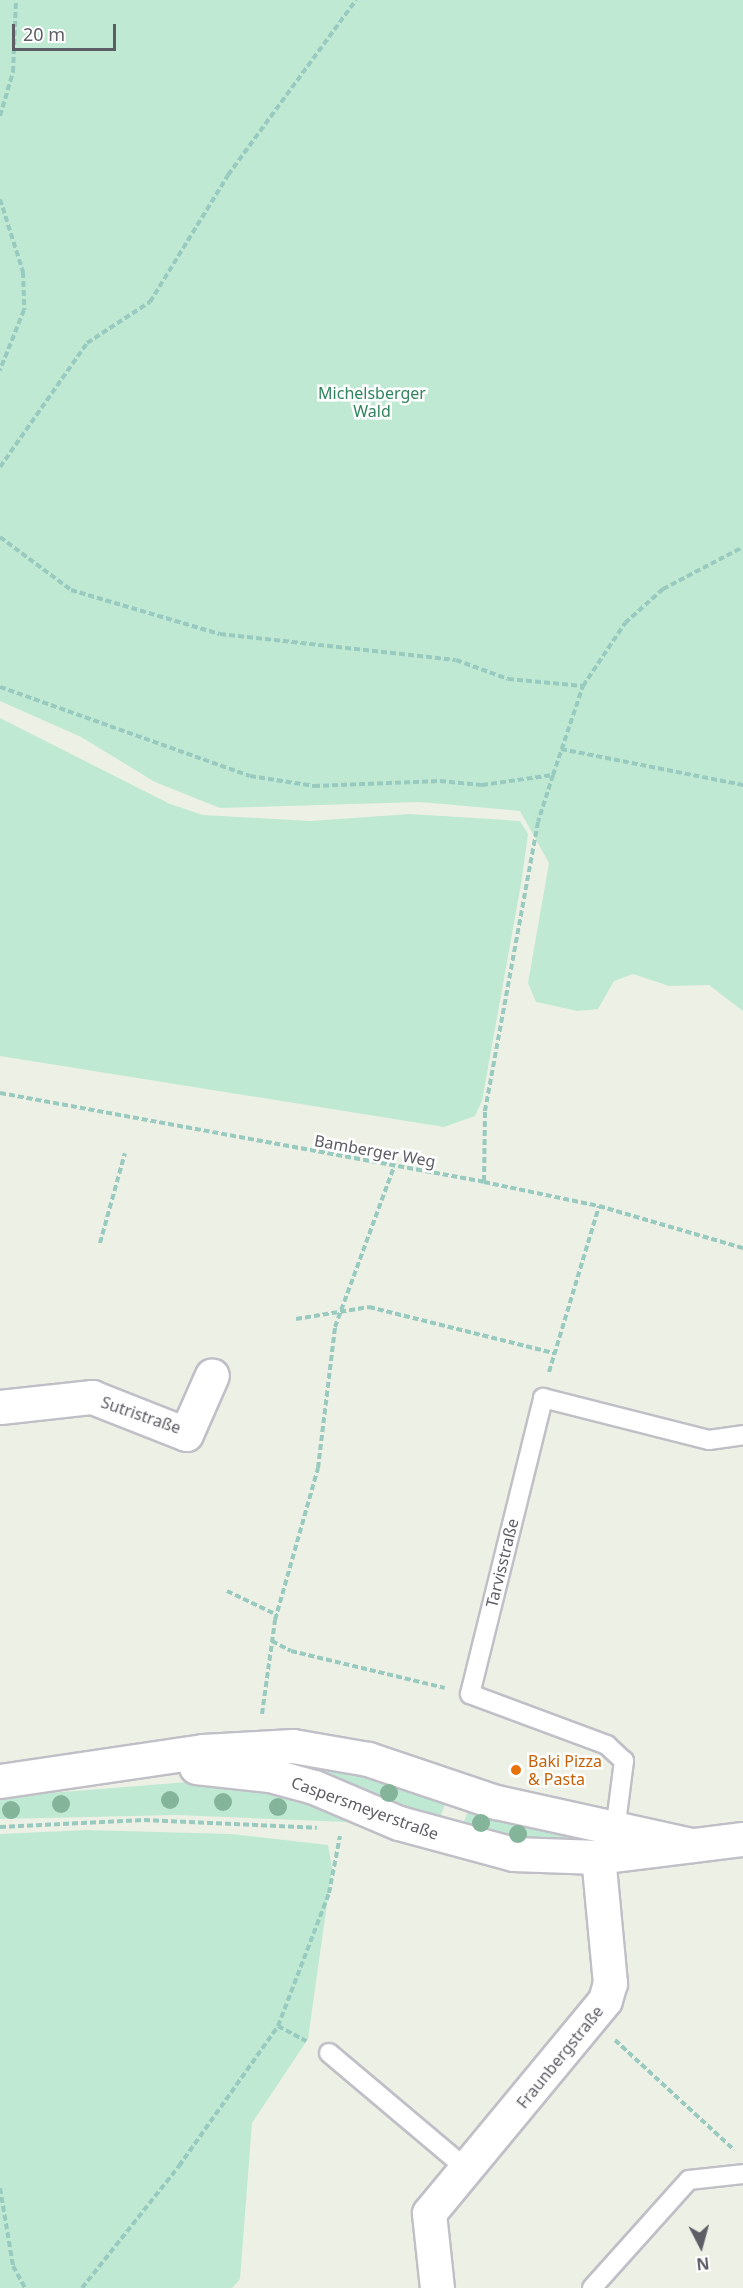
<!DOCTYPE html>
<html>
<head>
<meta charset="utf-8">
<style>
	body { margin:0 }
	#map { position:relative; width:743px; height:2288px; overflow:hidden; background:#edf0e5; font-family:"Noto Sans",sans-serif }
	div>[style] { position:absolute }
	.green>* { inset:0; background:#c0e9d4 }
	.path>* { height:4px; margin-top:-2px; transform-origin:0; background:repeating-linear-gradient(90deg,#98cabf 0 6px,transparent 0 9px) }
	.roads { filter:drop-shadow(2px 0 #c0bfc7) drop-shadow(-2px 0 #c0bfc7) drop-shadow(0 2px #c0bfc7) drop-shadow(0 -2px #c0bfc7) }
	.lane>* { height:18px; margin:-9px; padding:0 9px; transform-origin:9px; border-radius:9px; background:#fff }
	.street>* { height:33px; margin:-16.5px; padding:0 16.5px; transform-origin:16.5px; border-radius:16.5px; background:#fff }
	.trees>* { width:18px; height:18px; margin:-9px; border-radius:50%; background:#84b49a }
	.dots>* { width:16px; height:16px; translate:-50% -50%; box-sizing:border-box; border:3px solid #fff; border-radius:50% }
	span { translate:-50% -50%; white-space:nowrap; text-align:center; line-height:1.15; -webkit-text-stroke:5px #fff; paint-order:stroke }
	.park-label { font-size:16px; color:#2f835d }
	.street-label { font-size:16px; color:#5d5d66 }
	.food-label { font-size:16px; color:#c56008 }
	.left { translate:0 -50%; text-align:left }
	.north { position:absolute; left:671px; top:2216px; width:60px; height:60px; -webkit-text-stroke:4px #fff; paint-order:stroke; rotate:174deg; font-size:16px; font-weight:700; line-height:24px; text-align:center; color:#5d5d66 }
	.north::after { content:''; display:block; margin:auto; width:21px; height:27px; background:#5d5d66; clip-path:polygon(50% 0,100% 100%,50% 72%,0 100%) }
	.scale { position:absolute; left:12px; top:24px; width:104px; height:27px; box-sizing:border-box; border:3px solid #5d5d66; border-top:0; padding-left:8px; font-size:18px; line-height:21px; white-space:nowrap; color:#5d5d66; -webkit-text-stroke:4px #fff; paint-order:stroke }
</style>
</head>
<body>
<div id="map">
	<div class="green">
		<div style="clip-path:polygon(0 0,743px 0,743px 1011px,709px 985px,669px 986px,633px 974px,614px 981px,598px 1009px,578px 1011px,536px 1002px,528px 983px,549px 863px,520px 811px,420px 802px,220px 808px,155px 782px,81px 737px,0 701px)"></div>
		<div style="clip-path:polygon(0 718px,170px 804px,203px 815px,310px 821px,410px 814px,520px 821px,528px 834px,521px 884px,482px 1101px,475px 1116px,444px 1127px,0 1056px)"></div>
		<div style="clip-path:polygon(293px 1757px,449px 1795px,438px 1822px,271px 1764px)"></div>
		<div style="clip-path:polygon(213px 1780px,242px 1782px,349px 1813px,345px 1822px,176px 1815px,0 1819px,0 1797px)"></div>
		<div style="clip-path:polygon(471px 1802px,588px 1837px,590px 1842px,573px 1849px,461px 1830px)"></div>
		<div style="clip-path:polygon(86px 1830px,231px 1834px,328px 1845px,332px 1868px,308px 2039px,252px 2123px,240px 2279px,232px 2288px,0 2288px,0 1834px)"></div>
	</div>
	<div class="path">
		<div style="left:0;top:116px;width:46px;rotate:-73.5deg"></div>
		<div style="left:13px;top:72px;width:72px;rotate:-87.6deg"></div>
		<div style="left:0;top:199px;width:77px;rotate:72.5deg"></div>
		<div style="left:23px;top:272px;width:38px;rotate:88deg"></div>
		<div style="left:24px;top:310px;width:65px;rotate:111.8deg"></div>
		<div style="left:0;top:467px;width:151px;rotate:-54.9deg"></div>
		<div style="left:87px;top:343px;width:75px;rotate:-33.1deg"></div>
		<div style="left:150px;top:302px;width:149px;rotate:-58.4deg"></div>
		<div style="left:228px;top:175px;width:217px;rotate:-53.8deg"></div>
		<div style="left:0;top:537px;width:89px;rotate:36.7deg"></div>
		<div style="left:71px;top:590px;width:155px;rotate:16.5deg"></div>
		<div style="left:220px;top:634px;width:237px;rotate:6.3deg"></div>
		<div style="left:456px;top:660px;width:55px;rotate:20.1deg"></div>
		<div style="left:508px;top:679px;width:75px;rotate:5.3deg"></div>
		<div style="left:0;top:687px;width:265px;rotate:19.6deg"></div>
		<div style="left:250px;top:776px;width:65px;rotate:8.9deg"></div>
		<div style="left:314px;top:786px;width:126px;rotate:-2.3deg"></div>
		<div style="left:440px;top:781px;width:42px;rotate:5.4deg"></div>
		<div style="left:482px;top:785px;width:72px;rotate:-8deg"></div>
		<div style="left:553px;top:775px;width:49px;rotate:107.7deg"></div>
		<div style="left:538px;top:822px;width:295px;rotate:100.4deg"></div>
		<div style="left:485px;top:1112px;width:70px;rotate:90.8deg"></div>
		<div style="left:561px;top:749px;width:186px;rotate:11.2deg"></div>
		<div style="left:553px;top:775px;width:94px;rotate:-71.4deg"></div>
		<div style="left:583px;top:686px;width:76px;rotate:-56.3deg"></div>
		<div style="left:625px;top:623px;width:51px;rotate:-41.8deg"></div>
		<div style="left:663px;top:589px;width:90px;rotate:-27.7deg"></div>
		<div style="left:0;top:1093px;width:492px;rotate:10.4deg"></div>
		<div style="left:484px;top:1182px;width:117px;rotate:11.8deg"></div>
		<div style="left:599px;top:1206px;width:150px;rotate:16.3deg"></div>
		<div style="left:100px;top:1243px;width:93px;rotate:-74.5deg"></div>
		<div style="left:296px;top:1319px;width:74px;rotate:-9.3deg"></div>
		<div style="left:369px;top:1307px;width:191px;rotate:14deg"></div>
		<div style="left:549px;top:1372px;width:173px;rotate:-73.2deg"></div>
		<div style="left:227px;top:1591px;width:55px;rotate:25.6deg"></div>
		<div style="left:272px;top:1641px;width:21px;rotate:28deg"></div>
		<div style="left:291px;top:1651px;width:158px;rotate:13.5deg"></div>
		<div style="left:262px;top:1714px;width:95px;rotate:-82.1deg"></div>
		<div style="left:275px;top:1620px;width:158px;rotate:-74.2deg"></div>
		<div style="left:318px;top:1468px;width:142px;rotate:-83.1deg"></div>
		<div style="left:335px;top:1327px;width:171px;rotate:-69.8deg"></div>
		<div style="left:0;top:1827px;width:144px;rotate:-2.8deg"></div>
		<div style="left:144px;top:1820px;width:173px;rotate:2.6deg"></div>
		<div style="left:278px;top:2026px;width:32px;rotate:28deg"></div>
		<div style="left:615px;top:2040px;width:162px;rotate:42.7deg"></div>
		<div style="left:0;top:2188px;width:79px;rotate:80.5deg"></div>
		<div style="left:13px;top:2266px;width:25px;rotate:61deg"></div>
		<div style="left:82px;top:2288px;width:156px;rotate:-51.5deg"></div>
		<div style="left:179px;top:2166px;width:171px;rotate:-54.7deg"></div>
		<div style="left:278px;top:2026px;width:142px;rotate:-69deg"></div>
		<div style="left:329px;top:1893px;width:58px;rotate:-79.1deg"></div>
	</div>
	<div class="roads">
		<div class="lane">
			<div style="left:615px;top:1831px;width:71px;rotate:-82.7deg"></div>
			<div style="left:624px;top:1761px;width:23px;rotate:-137deg"></div>
			<div style="left:607px;top:1745px;width:146px;rotate:-159.6deg"></div>
			<div style="left:470px;top:1694px;width:305px;rotate:-76.1deg"></div>
			<div style="left:543px;top:1398px;width:171px;rotate:14.2deg"></div>
			<div style="left:709px;top:1440px;width:34px;rotate:-8deg"></div>
			<div style="left:329px;top:2053px;width:182px;rotate:40.1deg"></div>
			<div style="left:592px;top:2288px;width:145px;rotate:-48.1deg"></div>
			<div style="left:689px;top:2180px;width:54px;rotate:-6.3deg"></div>
		</div>
		<div class="street">
			<div style="left:0;top:1407px;width:93px;rotate:-6.2deg"></div>
			<div style="left:92px;top:1397px;width:101px;rotate:21.5deg"></div>
			<div style="left:186px;top:1434px;width:64px;rotate:-66.2deg"></div>
			<div style="left:196px;top:1767px;width:74px;rotate:6.2deg"></div>
			<div style="left:270px;top:1775px;width:46px;rotate:15.3deg"></div>
			<div style="left:314px;top:1787px;width:92px;rotate:23deg"></div>
			<div style="left:399px;top:1823px;width:118px;rotate:15.2deg"></div>
			<div style="left:513px;top:1854px;width:85px;rotate:2deg"></div>
			<div style="left:598px;top:1857px;width:146px;rotate:-7.1deg"></div>
			<div style="left:0;top:1781px;width:205px;rotate:-8.4deg"></div>
			<div style="left:203px;top:1751px;width:90px;rotate:-3.2deg"></div>
			<div style="left:293px;top:1746px;width:76px;rotate:9.8deg"></div>
			<div style="left:368px;top:1759px;width:135px;rotate:18.6deg"></div>
			<div style="left:496px;top:1802px;width:200px;rotate:12.4deg"></div>
			<div style="left:437px;top:2288px;width:75px;rotate:-96.1deg"></div>
			<div style="left:429px;top:2213px;width:276px;rotate:-50.4deg"></div>
			<div style="left:605px;top:2000px;width:18px;rotate:-74deg"></div>
			<div style="left:610px;top:1983px;width:127px;rotate:-95.4deg"></div>
		</div>
	</div>
	<div class="trees">
		<div style="left:389px;top:1793px"></div>
		<div style="left:170px;top:1800px"></div>
		<div style="left:223px;top:1802px"></div>
		<div style="left:61px;top:1804px"></div>
		<div style="left:278px;top:1807px"></div>
		<div style="left:11px;top:1810px"></div>
		<div style="left:481px;top:1823px"></div>
		<div style="left:518px;top:1834px"></div>
	</div>
	<div class="dots">
		<div style="left:516px;top:1770px;background:#e8710a"></div>
	</div>
	<div class="park-label">
		<span style="left:372px;top:402px">Michelsberger<br>Wald</span>
	</div>
	<div class="street-label">
		<span style="left:375px;top:1151px;rotate:10deg">Bamberger Weg</span>
		<span style="left:141px;top:1415px;rotate:19deg">Sutristraße</span>
		<span style="left:502px;top:1563px;rotate:-76deg">Tarvisstraße</span>
		<span style="left:365px;top:1808px;rotate:20deg">Caspersmeyerstraße</span>
		<span style="left:560px;top:2057px;rotate:-51deg">Fraunbergstraße</span>
	</div>
	<div class="food-label">
		<span class="left" style="left:528px;top:1770px">Baki Pizza<br>&amp; Pasta</span>
	</div>
	<div class="north">N</div>
	<div class="scale">20 m</div>
</div>
</body>
</html>
